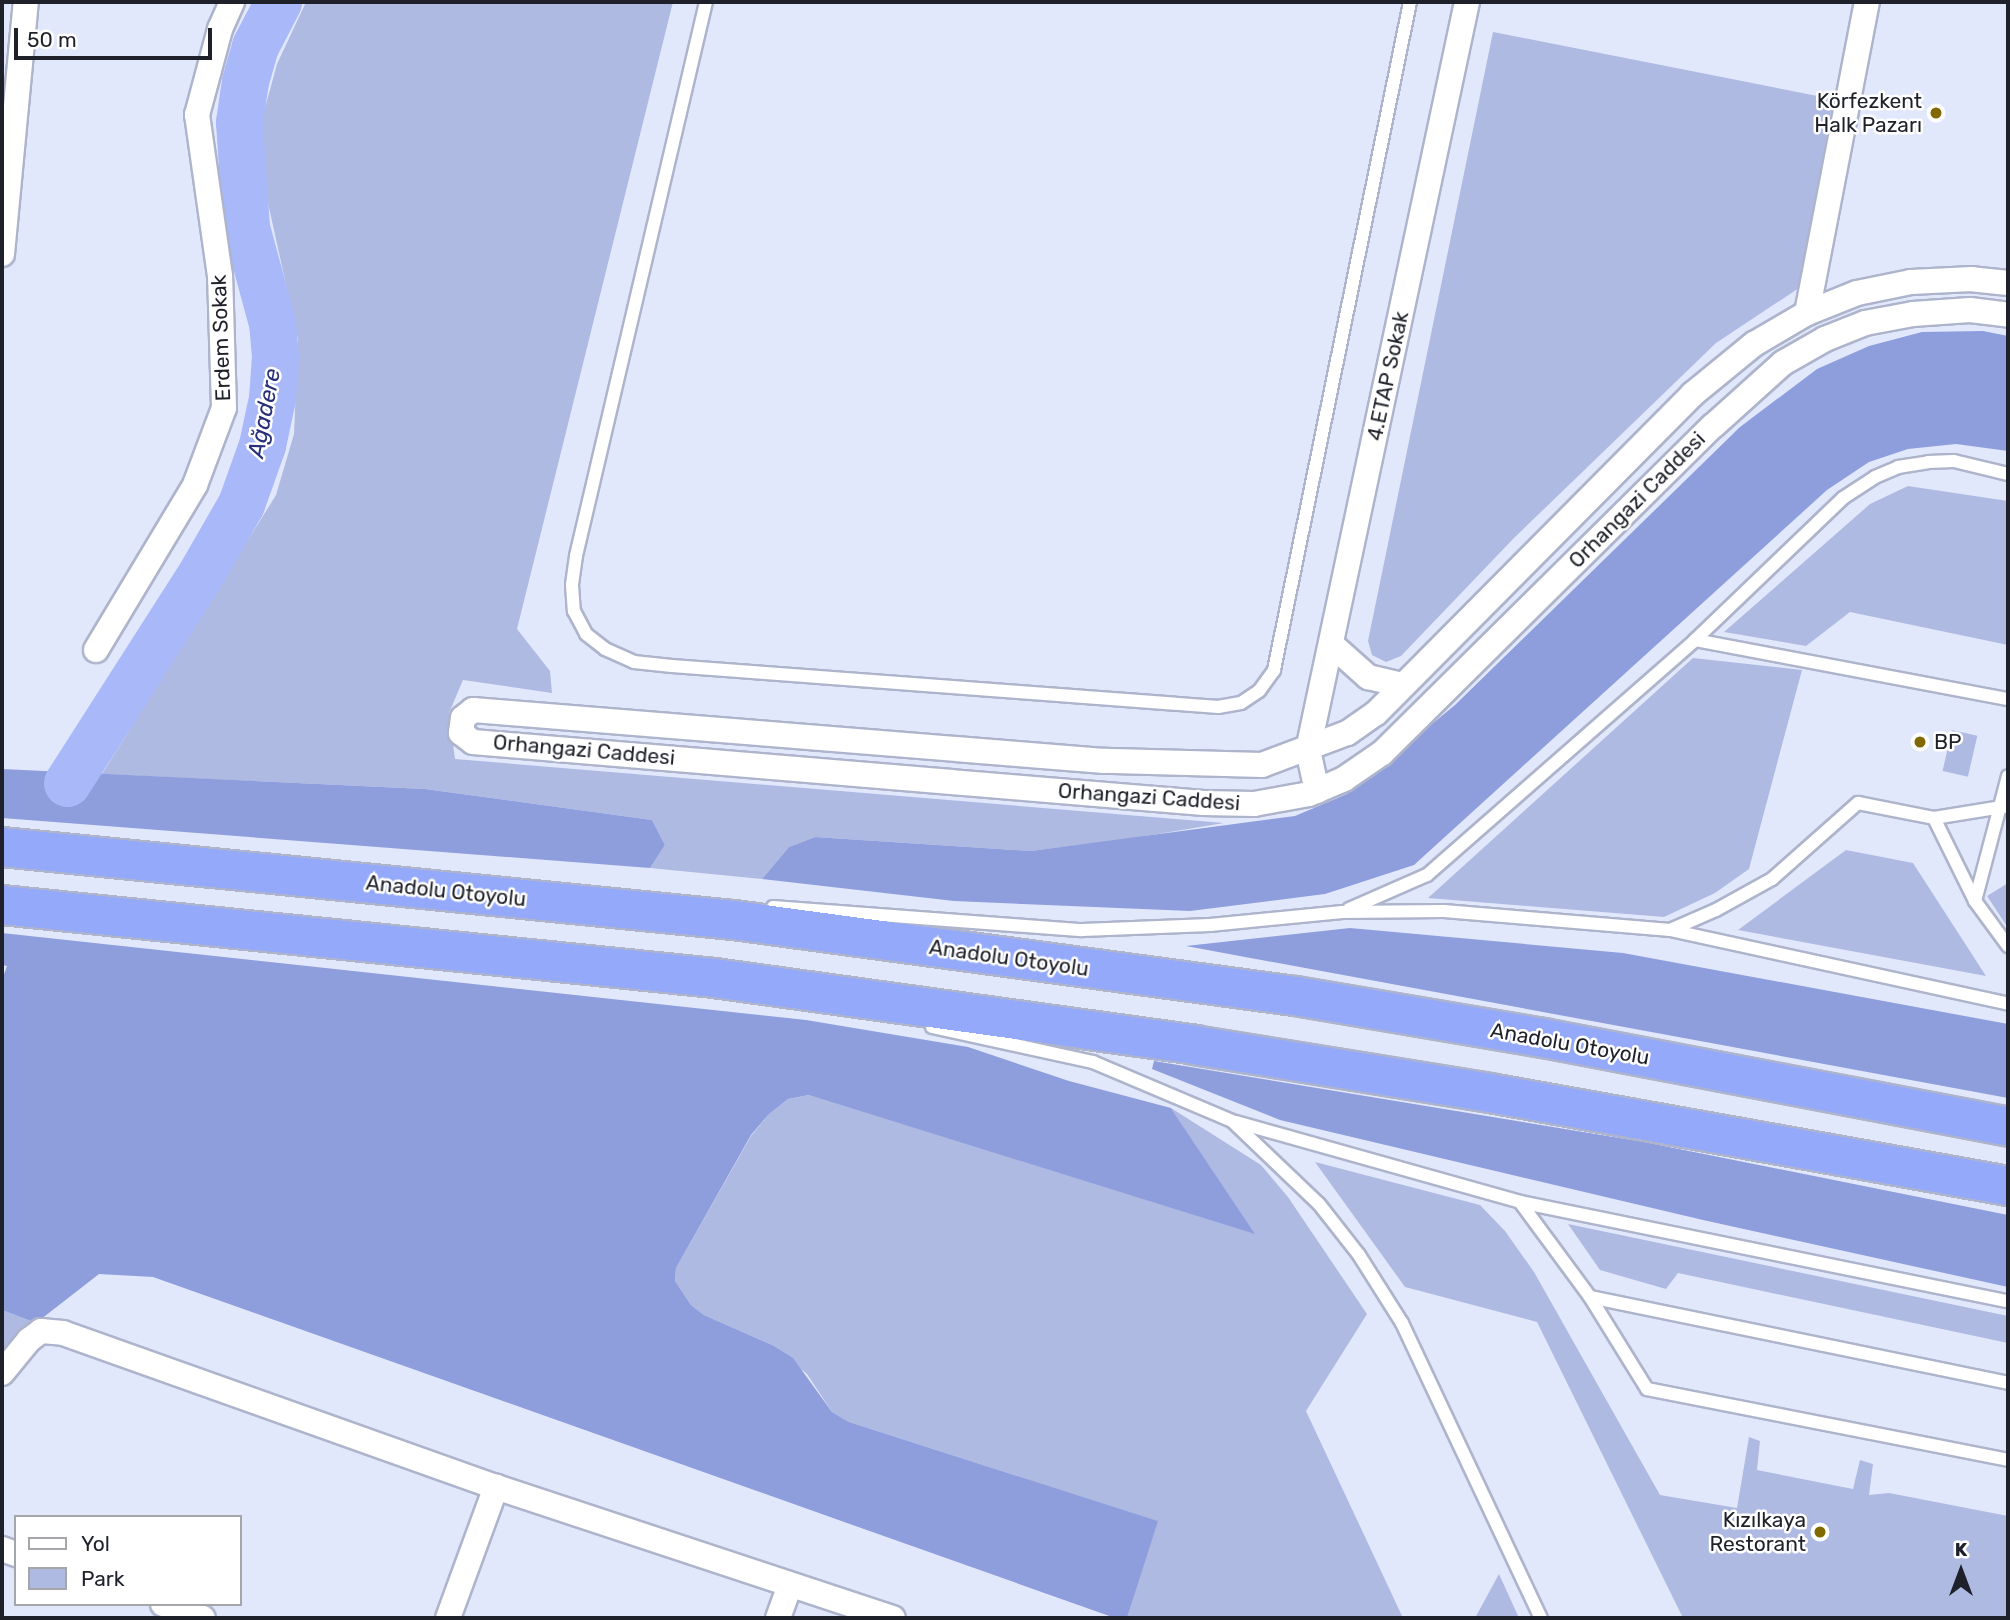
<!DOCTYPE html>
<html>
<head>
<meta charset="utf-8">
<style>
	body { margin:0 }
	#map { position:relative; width:2010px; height:1620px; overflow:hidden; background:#e2e8fc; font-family:Rubik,sans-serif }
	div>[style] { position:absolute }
	.green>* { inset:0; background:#afbae2; transform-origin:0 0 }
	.forest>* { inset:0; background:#8e9edc }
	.river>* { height:47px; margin:-23.5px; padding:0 23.5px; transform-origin:23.5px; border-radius:23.5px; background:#a8b8f8 }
	.roads { filter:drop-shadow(2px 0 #adb4cb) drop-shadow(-2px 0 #adb4cb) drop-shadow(0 2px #adb4cb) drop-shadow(0 -2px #adb4cb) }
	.service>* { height:12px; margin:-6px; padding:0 6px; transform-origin:6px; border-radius:6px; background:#fff }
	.minor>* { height:24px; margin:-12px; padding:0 12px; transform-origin:12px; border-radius:12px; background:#fff }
	.motorway>* { height:38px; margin:-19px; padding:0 19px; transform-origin:19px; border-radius:19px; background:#95a9fb }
	.dots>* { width:19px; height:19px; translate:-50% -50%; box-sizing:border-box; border:4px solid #fff; border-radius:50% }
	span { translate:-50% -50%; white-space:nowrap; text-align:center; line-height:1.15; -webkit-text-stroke:5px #fff; paint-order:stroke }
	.poi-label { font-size:21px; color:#1f212a }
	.right { translate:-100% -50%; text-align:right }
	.left { translate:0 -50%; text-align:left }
	.street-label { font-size:21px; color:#1f212a }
	.water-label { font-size:23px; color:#262f77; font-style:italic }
	.frame { position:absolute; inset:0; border:4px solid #1f212a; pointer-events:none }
	.legend { position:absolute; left:14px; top:1515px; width:228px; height:91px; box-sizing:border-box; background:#fff; border:2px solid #a5a6aa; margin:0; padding:9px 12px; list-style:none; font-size:21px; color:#1f212a }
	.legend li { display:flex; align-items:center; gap:14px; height:35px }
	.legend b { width:35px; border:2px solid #a5a6aa }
	.north { position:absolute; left:1926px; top:1536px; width:70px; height:70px; -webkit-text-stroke:5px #fff; paint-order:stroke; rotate:0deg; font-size:19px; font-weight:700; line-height:28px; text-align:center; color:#1f212a }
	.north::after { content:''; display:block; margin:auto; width:24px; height:32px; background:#1f212a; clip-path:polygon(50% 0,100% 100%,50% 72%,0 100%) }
	.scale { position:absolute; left:14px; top:28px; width:198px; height:32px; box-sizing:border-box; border:4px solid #1f212a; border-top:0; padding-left:9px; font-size:21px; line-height:24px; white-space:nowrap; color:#1f212a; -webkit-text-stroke:5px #fff; paint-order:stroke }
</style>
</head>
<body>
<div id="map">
	<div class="green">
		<div style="clip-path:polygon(306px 2px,673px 2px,517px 629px,550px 671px,552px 693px,463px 680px,449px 713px,455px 759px,1224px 823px,1128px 839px,1031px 851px,815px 837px,789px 847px,762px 879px,650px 868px,665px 845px,652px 820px,425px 789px,102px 774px,276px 495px,294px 434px,298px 339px,264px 185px,262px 119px,277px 64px)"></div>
		<div style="clip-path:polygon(1493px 32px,1833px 99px,1802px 286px,1716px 343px,1514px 538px,1401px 656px,1386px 662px,1372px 655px,1368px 641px)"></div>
		<div style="clip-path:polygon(1908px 486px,2008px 501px,2008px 645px,1850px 612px,1806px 646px,1724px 632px,1870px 504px)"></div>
		<div style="clip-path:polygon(1693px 658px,1802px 670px,1749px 869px,1715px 893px,1664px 917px,1428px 898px)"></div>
		<div style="left:1952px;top:730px;width:26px;height:42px;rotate:13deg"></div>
		<div style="clip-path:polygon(1846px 850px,1913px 863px,1986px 976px,1738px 930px)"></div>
		<div style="clip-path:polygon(2008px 883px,2008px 928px,1987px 896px)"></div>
		<div style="clip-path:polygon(810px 1095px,1254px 1233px,1171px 1108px,1261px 1165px,1288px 1197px,1367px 1314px,1306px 1411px,1403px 1618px,1127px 1618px,1157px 1521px,849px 1422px,832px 1412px,807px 1374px,772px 1345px,704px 1315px,691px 1305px,675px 1281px,676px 1268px,751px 1136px,768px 1115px,788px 1099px)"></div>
		<div style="clip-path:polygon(1315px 1162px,1480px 1205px,1505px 1231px,1534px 1272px,1660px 1495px,1737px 1508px,1749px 1437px,1760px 1441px,1757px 1470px,1853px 1489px,1860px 1460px,1873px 1464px,1869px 1495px,1889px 1493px,2008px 1516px,2008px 1618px,1683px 1618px,1537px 1322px,1405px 1287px)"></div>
		<div style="clip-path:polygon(1568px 1224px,2008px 1316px,2008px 1343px,1678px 1273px,1666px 1289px,1600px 1270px)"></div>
		<div style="clip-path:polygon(2px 1310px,36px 1323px,2px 1363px)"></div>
		<div style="clip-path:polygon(1499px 1574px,1519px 1618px,1475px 1618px)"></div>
	</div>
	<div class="forest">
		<div style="clip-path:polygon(1983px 331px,2008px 336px,2008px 451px,1956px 444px,1908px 449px,1869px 462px,1827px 490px,1414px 865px,1325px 894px,1190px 911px,954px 901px,762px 879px,789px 847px,815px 837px,1031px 851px,1295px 816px,1347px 794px,1455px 705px,1740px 427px,1817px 369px,1869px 346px,1922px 332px)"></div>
		<div style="clip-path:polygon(2px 769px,425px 789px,652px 820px,665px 845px,650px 868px,2px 818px)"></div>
		<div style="clip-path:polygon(1350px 928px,1623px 953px,2008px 1024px,2008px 1098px,1186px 946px)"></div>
		<div style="clip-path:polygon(2px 933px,806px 1020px,968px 1047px,1069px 1081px,1171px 1108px,1255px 1234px,809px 1095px,788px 1099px,768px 1115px,751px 1135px,676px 1268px,675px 1281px,691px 1305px,704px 1315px,772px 1345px,793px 1358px,832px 1412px,849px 1422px,1158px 1521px,1127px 1618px,1115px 1618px,153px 1277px,99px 1274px,36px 1323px,2px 1310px,2px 980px,7px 966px,2px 965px)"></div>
		<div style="clip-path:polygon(1154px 1061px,1644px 1142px,2008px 1215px,2008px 1287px,1703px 1220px,1280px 1120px,1152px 1069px)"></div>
	</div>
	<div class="river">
		<div style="left:67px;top:783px;width:253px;rotate:-57.4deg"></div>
		<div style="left:203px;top:570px;width:76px;rotate:-60.1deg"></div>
		<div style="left:241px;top:504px;width:63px;rotate:-70.4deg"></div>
		<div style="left:262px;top:445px;width:48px;rotate:-78deg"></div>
		<div style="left:272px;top:398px;width:42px;rotate:-85.9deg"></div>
		<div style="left:275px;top:356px;width:33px;rotate:-95deg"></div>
		<div style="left:272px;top:323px;width:99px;rotate:-105.2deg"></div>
		<div style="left:246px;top:227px;width:105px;rotate:-93.8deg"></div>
		<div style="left:239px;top:122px;width:41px;rotate:-81.7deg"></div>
		<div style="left:245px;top:81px;width:36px;rotate:-74deg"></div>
		<div style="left:255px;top:46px;width:50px;rotate:-62.4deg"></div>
	</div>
	<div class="roads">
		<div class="service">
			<div style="left:706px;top:2px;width:569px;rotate:103.21deg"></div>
			<div style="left:576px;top:556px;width:29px;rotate:98deg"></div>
			<div style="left:572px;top:585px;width:26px;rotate:86deg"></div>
			<div style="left:574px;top:611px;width:26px;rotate:62deg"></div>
			<div style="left:586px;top:634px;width:24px;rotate:38deg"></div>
			<div style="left:605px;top:649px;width:32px;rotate:24deg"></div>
			<div style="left:634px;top:662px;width:38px;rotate:6deg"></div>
			<div style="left:672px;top:666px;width:548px;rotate:4.29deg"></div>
			<div style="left:1218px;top:707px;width:23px;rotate:-10deg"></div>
			<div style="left:1241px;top:703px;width:22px;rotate:-34deg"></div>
			<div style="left:1259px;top:691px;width:26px;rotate:-54deg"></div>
			<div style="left:1274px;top:670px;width:682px;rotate:-78.49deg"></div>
			<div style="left:1695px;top:640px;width:319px;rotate:10.7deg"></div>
			<div style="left:1934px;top:818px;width:75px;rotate:-9.2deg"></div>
			<div style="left:1975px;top:901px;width:129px;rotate:-75.2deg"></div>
			<div style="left:773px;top:907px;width:310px;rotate:4.3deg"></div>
			<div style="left:1082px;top:930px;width:128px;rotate:-2.2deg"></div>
			<div style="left:1210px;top:925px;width:133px;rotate:-5.6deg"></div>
			<div style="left:1342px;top:912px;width:102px;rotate:-0.6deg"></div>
			<div style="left:1444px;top:911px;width:227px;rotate:4.8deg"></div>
			<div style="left:1670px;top:930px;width:346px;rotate:12.3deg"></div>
			<div style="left:1349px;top:909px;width:85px;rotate:-23.6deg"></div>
			<div style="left:1427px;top:875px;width:356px;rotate:-41.2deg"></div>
			<div style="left:1695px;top:640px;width:205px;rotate:-43.8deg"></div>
			<div style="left:1843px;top:498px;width:38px;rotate:-33deg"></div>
			<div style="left:1875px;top:477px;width:25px;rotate:-23deg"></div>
			<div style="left:1898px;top:467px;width:30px;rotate:-9deg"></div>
			<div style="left:1928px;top:462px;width:26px;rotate:-2deg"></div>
			<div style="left:1954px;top:461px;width:56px;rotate:13.5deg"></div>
			<div style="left:1670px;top:930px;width:50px;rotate:-23.5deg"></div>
			<div style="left:1716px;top:910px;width:64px;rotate:-29deg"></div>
			<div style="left:1772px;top:879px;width:115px;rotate:-41.5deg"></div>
			<div style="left:1858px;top:803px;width:77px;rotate:11.2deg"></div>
			<div style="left:1934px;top:818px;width:93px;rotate:63.7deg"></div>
			<div style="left:1975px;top:901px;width:56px;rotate:53.7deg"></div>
			<div style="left:932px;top:1027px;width:165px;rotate:12.3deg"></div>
			<div style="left:1093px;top:1062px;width:151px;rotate:23deg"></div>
			<div style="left:1232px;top:1121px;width:120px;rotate:43.7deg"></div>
			<div style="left:1319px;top:1204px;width:65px;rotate:51.9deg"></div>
			<div style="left:1359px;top:1255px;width:80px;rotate:57.7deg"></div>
			<div style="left:1402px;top:1323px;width:326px;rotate:64.8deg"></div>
			<div style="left:1236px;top:1122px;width:295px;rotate:15.7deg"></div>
			<div style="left:1520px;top:1202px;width:498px;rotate:11.5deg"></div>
			<div style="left:1520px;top:1202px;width:118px;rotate:53.6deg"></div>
			<div style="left:1590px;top:1297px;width:108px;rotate:58.2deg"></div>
			<div style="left:1647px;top:1389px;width:368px;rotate:11.1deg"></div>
			<div style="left:1590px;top:1297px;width:427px;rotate:11.6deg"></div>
		</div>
		<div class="minor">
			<div style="left:2px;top:254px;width:253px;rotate:-84.6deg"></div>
			<div style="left:2008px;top:283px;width:36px;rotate:-174deg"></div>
			<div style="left:1972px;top:279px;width:61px;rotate:177.2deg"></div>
			<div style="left:1911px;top:282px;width:55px;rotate:168.5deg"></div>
			<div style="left:1857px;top:293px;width:54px;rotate:158.2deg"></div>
			<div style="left:1807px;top:313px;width:61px;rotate:149.7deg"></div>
			<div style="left:1754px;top:344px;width:79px;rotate:140.7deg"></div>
			<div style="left:1693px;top:394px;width:450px;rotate:134.8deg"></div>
			<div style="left:1376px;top:713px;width:35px;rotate:145deg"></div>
			<div style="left:1347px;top:733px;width:91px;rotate:159.4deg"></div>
			<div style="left:1262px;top:765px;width:158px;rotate:-178.5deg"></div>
			<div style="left:1104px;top:761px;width:633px;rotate:-175.38deg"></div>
			<div style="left:473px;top:710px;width:13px;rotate:141deg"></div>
			<div style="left:463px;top:718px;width:15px;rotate:98deg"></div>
			<div style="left:461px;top:733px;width:15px;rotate:37deg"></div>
			<div style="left:473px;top:742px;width:733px;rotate:4.78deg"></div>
			<div style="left:1203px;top:803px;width:51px;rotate:1.1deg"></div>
			<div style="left:1254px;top:804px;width:56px;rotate:-10.3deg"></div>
			<div style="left:1309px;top:794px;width:38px;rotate:-23deg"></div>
			<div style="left:1344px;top:779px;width:46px;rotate:-34.4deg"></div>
			<div style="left:1382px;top:753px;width:465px;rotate:-44.7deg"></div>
			<div style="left:1713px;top:426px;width:94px;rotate:-42deg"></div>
			<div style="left:1783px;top:363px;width:48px;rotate:-29.7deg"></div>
			<div style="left:1825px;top:339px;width:43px;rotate:-21.8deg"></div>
			<div style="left:1865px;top:323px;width:49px;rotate:-10.6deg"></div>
			<div style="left:1913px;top:314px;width:57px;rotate:-4deg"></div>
			<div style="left:1970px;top:310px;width:38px;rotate:7deg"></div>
			<div style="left:1807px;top:313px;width:317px;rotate:-79.1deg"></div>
			<div style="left:1331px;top:644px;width:50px;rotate:41.7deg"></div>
			<div style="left:1368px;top:677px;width:36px;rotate:13deg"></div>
			<div style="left:96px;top:650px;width:192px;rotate:-59deg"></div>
			<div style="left:195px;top:485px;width:82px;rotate:-69.4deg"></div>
			<div style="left:224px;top:408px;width:132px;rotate:-91.7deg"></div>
			<div style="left:220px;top:276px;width:163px;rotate:-98.1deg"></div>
			<div style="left:197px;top:115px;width:89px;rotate:-75deg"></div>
			<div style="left:220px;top:29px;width:30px;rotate:-66deg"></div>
			<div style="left:1317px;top:791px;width:42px;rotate:-102.4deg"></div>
			<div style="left:1308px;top:750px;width:765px;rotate:-78deg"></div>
			<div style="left:2px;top:1373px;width:43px;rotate:-50.7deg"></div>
			<div style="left:29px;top:1340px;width:15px;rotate:-37deg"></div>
			<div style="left:41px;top:1331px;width:22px;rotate:5deg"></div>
			<div style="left:63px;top:1333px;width:460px;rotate:19.6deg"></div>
			<div style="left:496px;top:1487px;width:418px;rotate:18.3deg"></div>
			<div style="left:2px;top:1549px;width:15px;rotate:20deg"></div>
			<div style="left:163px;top:1604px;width:42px;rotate:19.3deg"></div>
			<div style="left:448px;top:1618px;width:140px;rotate:-69.9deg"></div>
			<div style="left:778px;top:1618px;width:35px;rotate:-70deg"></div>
		</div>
		<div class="motorway">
			<div style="left:2px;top:847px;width:736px;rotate:5.7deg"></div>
			<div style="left:734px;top:920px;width:566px;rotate:7.72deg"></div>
			<div style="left:1295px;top:996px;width:252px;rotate:9.6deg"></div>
			<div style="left:1543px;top:1038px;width:473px;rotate:10.8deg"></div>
			<div style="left:2px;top:905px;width:716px;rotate:5.85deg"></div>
			<div style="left:714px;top:978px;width:485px;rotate:7.9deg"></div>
			<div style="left:1194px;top:1045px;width:300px;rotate:9.2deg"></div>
			<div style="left:1490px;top:1093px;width:526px;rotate:10.18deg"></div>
		</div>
	</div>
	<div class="dots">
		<div style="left:1936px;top:113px;background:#816800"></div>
		<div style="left:1920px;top:742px;background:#816800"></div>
		<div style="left:1820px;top:1532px;background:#816800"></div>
	</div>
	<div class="poi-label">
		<span class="right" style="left:1922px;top:113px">Körfezkent<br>Halk Pazarı</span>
		<span class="left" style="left:1934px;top:742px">BP</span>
		<span class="right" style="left:1806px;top:1532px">Kızılkaya<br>Restorant</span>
	</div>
	<div class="street-label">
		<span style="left:221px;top:338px;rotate:-92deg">Erdem Sokak</span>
		<span style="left:1388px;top:376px;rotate:-78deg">4.ETAP Sokak</span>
		<span style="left:1637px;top:500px;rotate:-45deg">Orhangazi Caddesi</span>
		<span style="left:584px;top:750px;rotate:5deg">Orhangazi Caddesi</span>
		<span style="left:1149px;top:797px;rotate:4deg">Orhangazi Caddesi</span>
		<span style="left:446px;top:891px;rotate:6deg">Anadolu Otoyolu</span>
		<span style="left:1009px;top:958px;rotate:8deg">Anadolu Otoyolu</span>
		<span style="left:1570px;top:1044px;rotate:10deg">Anadolu Otoyolu</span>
	</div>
	<div class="water-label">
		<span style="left:264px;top:413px;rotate:-79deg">Ağadere</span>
	</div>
	<div class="frame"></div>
	<ul class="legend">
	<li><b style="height:9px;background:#fff"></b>Yol</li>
	<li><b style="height:19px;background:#afbae2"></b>Park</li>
	</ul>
	<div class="north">K</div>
	<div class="scale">50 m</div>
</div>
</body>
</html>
